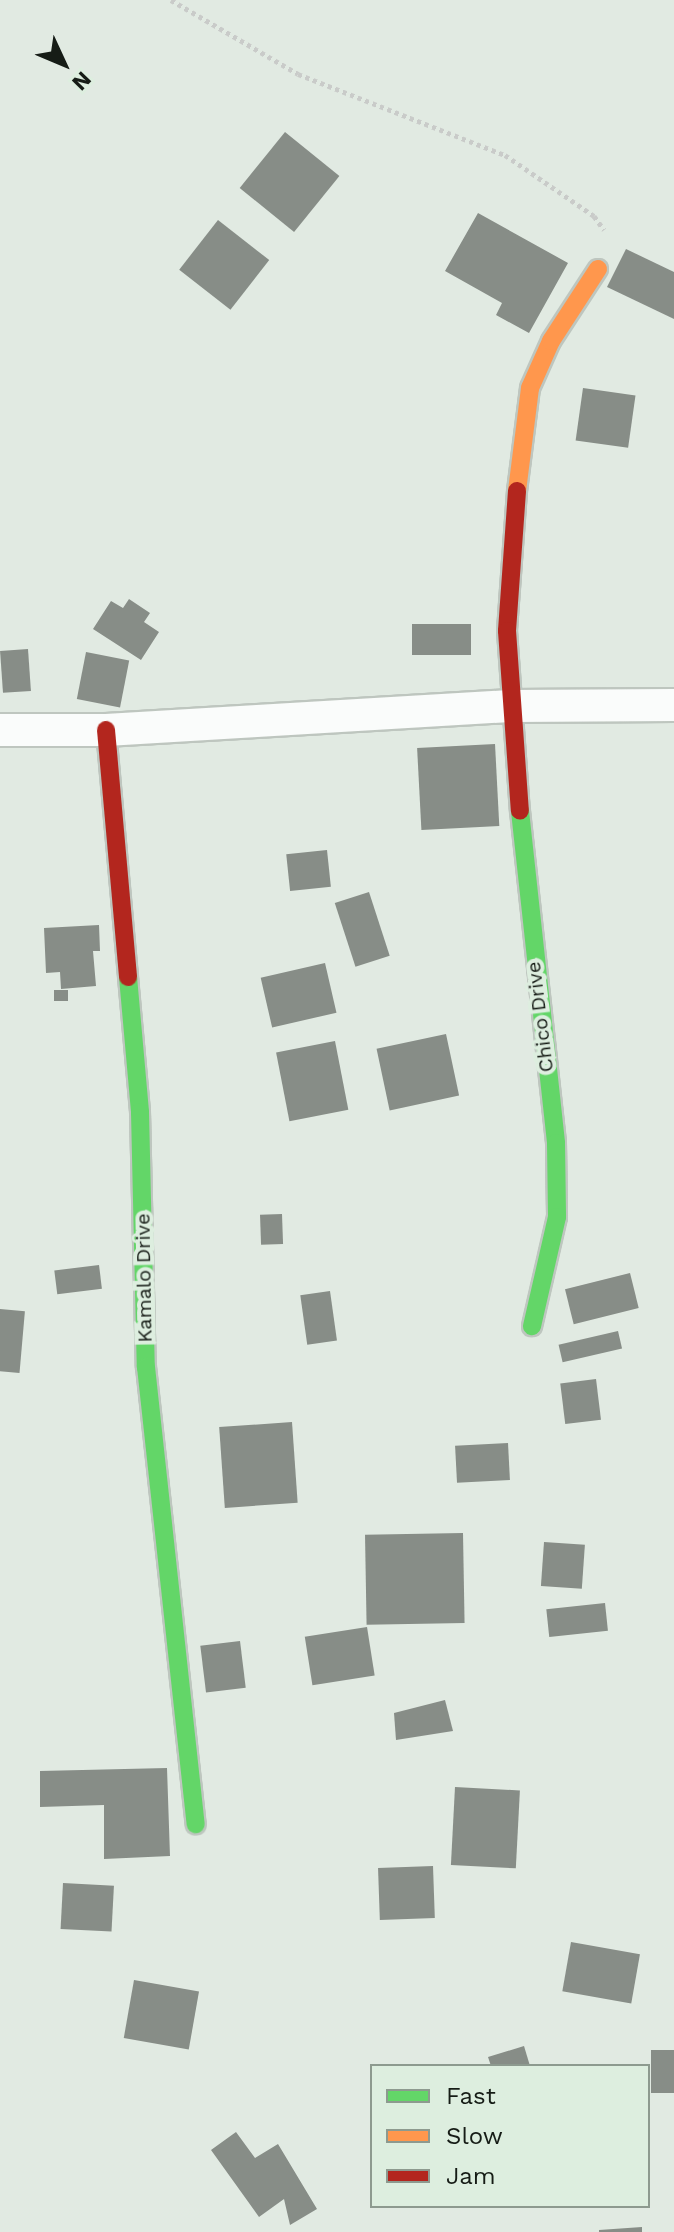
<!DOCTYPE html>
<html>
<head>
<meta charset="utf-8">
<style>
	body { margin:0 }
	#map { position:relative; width:674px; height:2232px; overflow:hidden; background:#e1eae2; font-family:"Work Sans",sans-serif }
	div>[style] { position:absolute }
	.building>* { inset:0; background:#878d87; transform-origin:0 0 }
	.path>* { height:5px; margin-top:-2.5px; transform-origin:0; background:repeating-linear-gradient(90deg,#c9cbc9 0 4px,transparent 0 8px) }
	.roads { filter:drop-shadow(2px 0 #bec6bf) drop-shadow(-2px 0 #bec6bf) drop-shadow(0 2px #bec6bf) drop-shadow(0 -2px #bec6bf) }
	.street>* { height:32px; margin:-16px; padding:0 16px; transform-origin:16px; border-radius:16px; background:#fafcfb }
	.fast>* { height:18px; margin:-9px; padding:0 9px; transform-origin:9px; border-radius:9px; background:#63d668 }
	.slow>* { height:18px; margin:-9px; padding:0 9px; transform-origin:9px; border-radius:9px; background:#ff974d }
	.jam>* { height:18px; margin:-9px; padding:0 9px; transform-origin:9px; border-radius:9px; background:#b3261e }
	span { translate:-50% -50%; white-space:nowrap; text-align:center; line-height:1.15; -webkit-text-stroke:8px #ddeedf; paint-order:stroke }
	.street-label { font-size:20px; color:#161c16 }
	.legend { position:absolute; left:370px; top:2064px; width:280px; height:144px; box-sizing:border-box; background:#ddeedf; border:2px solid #8d9a8f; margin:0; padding:10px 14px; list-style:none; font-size:24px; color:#161c16 }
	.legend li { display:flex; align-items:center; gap:16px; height:40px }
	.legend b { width:40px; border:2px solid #8d9a8f }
	.north { position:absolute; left:24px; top:24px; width:80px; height:80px; -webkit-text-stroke:6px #ddeedf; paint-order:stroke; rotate:134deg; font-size:22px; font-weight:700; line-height:32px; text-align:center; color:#161c16 }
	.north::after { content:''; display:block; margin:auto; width:28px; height:36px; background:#161c16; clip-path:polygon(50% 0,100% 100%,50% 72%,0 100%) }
</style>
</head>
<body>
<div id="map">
	<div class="building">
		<div style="left:285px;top:132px;width:70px;height:72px;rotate:39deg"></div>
		<div style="clip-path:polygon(478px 213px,568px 263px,529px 333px,496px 315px,502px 303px,445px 271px)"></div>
		<div style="left:218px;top:220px;width:65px;height:63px;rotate:38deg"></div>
		<div style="clip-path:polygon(626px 249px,674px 272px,674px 319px,607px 287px)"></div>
		<div style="left:583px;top:388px;width:53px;height:53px;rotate:8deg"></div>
		<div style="clip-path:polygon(129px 599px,150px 613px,144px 622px,159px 632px,141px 660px,93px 629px,111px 601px,123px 608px)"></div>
		<div style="left:412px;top:624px;width:59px;height:31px"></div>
		<div style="left:28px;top:649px;width:42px;height:28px;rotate:86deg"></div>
		<div style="left:86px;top:652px;width:44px;height:48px;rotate:11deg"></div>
		<div style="left:495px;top:744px;width:82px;height:78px;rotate:87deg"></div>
		<div style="left:327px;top:850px;width:37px;height:41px;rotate:84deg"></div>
		<div style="left:369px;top:892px;width:67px;height:36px;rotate:72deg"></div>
		<div style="clip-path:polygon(99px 925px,100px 951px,93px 951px,96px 986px,61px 989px,60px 972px,46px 973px,44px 928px)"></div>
		<div style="left:325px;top:963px;width:51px;height:66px;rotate:77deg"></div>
		<div style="left:68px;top:990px;width:11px;height:14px;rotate:90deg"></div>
		<div style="left:446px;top:1034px;width:63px;height:71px;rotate:78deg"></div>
		<div style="left:335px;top:1041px;width:70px;height:60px;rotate:79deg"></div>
		<div style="left:282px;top:1214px;width:30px;height:22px;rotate:88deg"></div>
		<div style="left:99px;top:1265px;width:24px;height:45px;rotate:83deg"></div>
		<div style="left:630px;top:1273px;width:36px;height:67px;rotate:76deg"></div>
		<div style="left:330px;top:1291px;width:50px;height:30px;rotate:82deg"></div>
		<div style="left:0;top:1309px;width:25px;height:62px;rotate:5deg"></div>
		<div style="left:618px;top:1331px;width:18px;height:61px;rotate:77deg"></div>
		<div style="left:596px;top:1379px;width:41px;height:36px;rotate:83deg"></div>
		<div style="left:292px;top:1422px;width:81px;height:73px;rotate:86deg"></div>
		<div style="left:508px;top:1443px;width:37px;height:53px;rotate:87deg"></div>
		<div style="left:463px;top:1533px;width:90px;height:98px;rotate:89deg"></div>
		<div style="left:544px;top:1542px;width:41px;height:44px;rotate:4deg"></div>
		<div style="left:605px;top:1603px;width:28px;height:59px;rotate:84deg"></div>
		<div style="left:367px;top:1627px;width:49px;height:63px;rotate:81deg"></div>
		<div style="left:240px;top:1641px;width:47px;height:40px;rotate:83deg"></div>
		<div style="clip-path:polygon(445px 1700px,453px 1731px,396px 1740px,394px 1713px)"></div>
		<div style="clip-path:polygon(167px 1768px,170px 1856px,104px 1859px,104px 1805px,40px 1807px,40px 1771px)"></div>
		<div style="left:455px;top:1787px;width:65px;height:78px;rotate:3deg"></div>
		<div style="left:433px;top:1866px;width:52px;height:55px;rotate:88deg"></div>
		<div style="left:63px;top:1883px;width:51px;height:46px;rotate:3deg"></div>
		<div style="left:571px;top:1942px;width:70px;height:50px;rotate:10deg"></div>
		<div style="left:134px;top:1980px;width:66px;height:59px;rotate:10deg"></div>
		<div style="clip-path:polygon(524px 2046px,530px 2066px,491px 2066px,488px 2057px)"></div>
		<div style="left:651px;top:2050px;width:23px;height:43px"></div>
		<div style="clip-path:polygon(236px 2132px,255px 2158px,278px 2144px,317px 2209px,290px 2225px,284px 2199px,259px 2217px,211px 2150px)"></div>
		<div style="clip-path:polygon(642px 2227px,642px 2232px,599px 2232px,599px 2230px)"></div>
	</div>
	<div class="path">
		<div style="left:171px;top:0;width:147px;rotate:30.2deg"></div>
		<div style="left:298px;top:74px;width:222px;rotate:21.4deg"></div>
		<div style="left:505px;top:155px;width:108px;rotate:34.4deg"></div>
		<div style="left:594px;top:216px;width:17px;rotate:54deg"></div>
	</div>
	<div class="roads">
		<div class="street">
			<div style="left:0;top:730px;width:106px"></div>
			<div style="left:106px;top:730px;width:408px;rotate:-3.4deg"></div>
			<div style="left:513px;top:706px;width:161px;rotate:-0.4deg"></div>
		</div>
		<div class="fast">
			<div style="left:520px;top:811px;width:334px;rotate:83.8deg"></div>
			<div style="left:556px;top:1143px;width:74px;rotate:89.2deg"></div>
			<div style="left:557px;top:1217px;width:112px;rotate:102.9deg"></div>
			<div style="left:128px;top:977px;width:136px;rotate:84.9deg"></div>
			<div style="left:140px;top:1112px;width:255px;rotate:88.7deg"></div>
			<div style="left:146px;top:1367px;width:460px;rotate:83.8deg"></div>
		</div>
		<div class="slow">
			<div style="left:517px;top:491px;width:104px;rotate:-82.8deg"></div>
			<div style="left:530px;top:388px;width:51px;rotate:-65.9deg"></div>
			<div style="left:551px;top:341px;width:86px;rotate:-56.9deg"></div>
		</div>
		<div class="jam">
			<div style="left:517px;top:491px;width:140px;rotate:94.1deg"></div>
			<div style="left:507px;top:631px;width:180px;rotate:85.9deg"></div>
			<div style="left:106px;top:730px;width:248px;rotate:84.9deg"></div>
		</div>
	</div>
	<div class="street-label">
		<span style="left:540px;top:1017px;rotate:-97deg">Chico Drive</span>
		<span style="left:144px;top:1278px;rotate:-91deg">Kamalo Drive</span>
	</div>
	<ul class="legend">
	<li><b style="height:10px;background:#63d668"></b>Fast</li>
	<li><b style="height:10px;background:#ff974d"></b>Slow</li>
	<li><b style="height:10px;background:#b3261e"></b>Jam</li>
	</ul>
	<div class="north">N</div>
</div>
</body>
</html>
